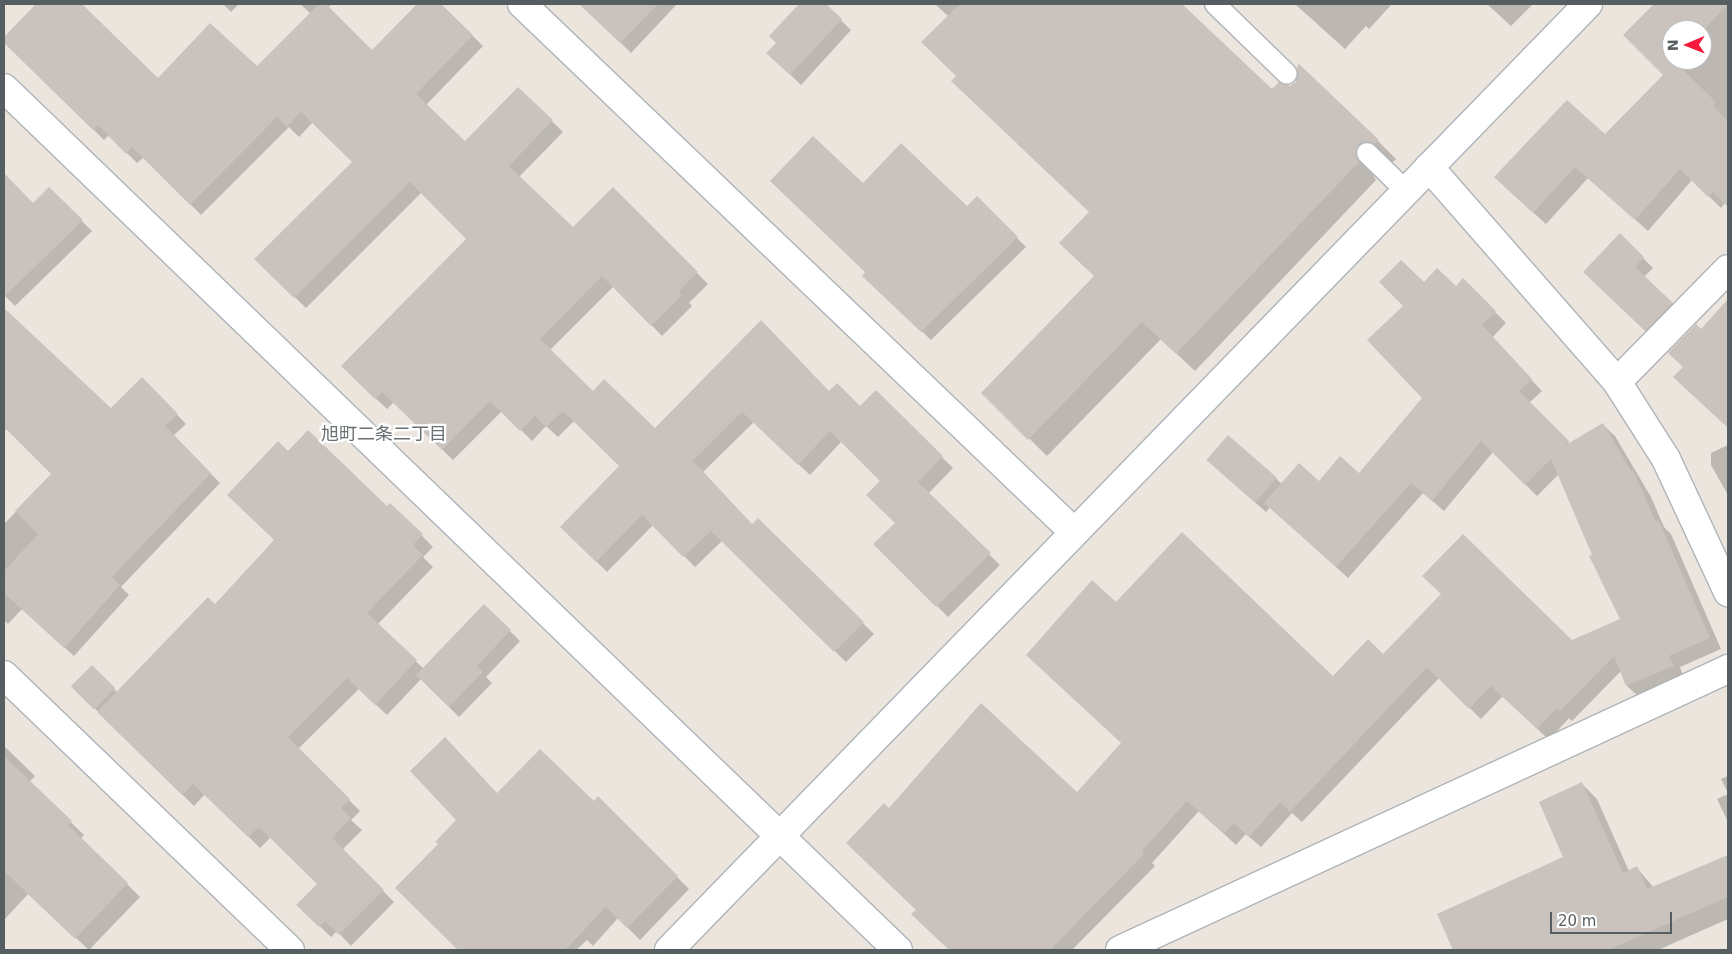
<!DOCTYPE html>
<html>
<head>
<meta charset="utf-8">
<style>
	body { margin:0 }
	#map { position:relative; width:1732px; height:954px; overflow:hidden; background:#ece5de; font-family:"DejaVu Sans","Noto Sans JP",sans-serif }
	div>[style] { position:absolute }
	.shadow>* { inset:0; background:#0003 }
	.building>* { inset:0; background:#c9c2bd; transform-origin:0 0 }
	.roads { filter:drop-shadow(1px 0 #afb4b8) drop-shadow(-1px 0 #afb4b8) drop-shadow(0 1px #afb4b8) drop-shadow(0 -1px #afb4b8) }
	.service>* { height:20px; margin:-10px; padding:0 10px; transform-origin:10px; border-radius:10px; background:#fff }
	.minor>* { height:28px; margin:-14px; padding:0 14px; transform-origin:14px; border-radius:14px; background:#fff }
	span { translate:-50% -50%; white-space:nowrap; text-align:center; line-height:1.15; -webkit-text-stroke:4.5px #fff; paint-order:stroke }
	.neighbourhood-label { font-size:18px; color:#687073 }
	.frame { position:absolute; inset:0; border:5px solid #575e61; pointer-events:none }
	.north { position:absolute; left:1662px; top:20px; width:50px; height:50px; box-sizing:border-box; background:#fff; border:1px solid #bcbfc0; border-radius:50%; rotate:269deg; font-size:14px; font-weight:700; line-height:20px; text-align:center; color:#575e61 }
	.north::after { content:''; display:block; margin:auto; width:18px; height:22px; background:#f7193c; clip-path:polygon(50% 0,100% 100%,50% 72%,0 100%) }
	.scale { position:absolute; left:1550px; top:912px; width:122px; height:22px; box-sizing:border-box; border:2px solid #575e61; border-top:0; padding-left:6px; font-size:15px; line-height:18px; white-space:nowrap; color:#575e61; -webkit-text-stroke:4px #fff; paint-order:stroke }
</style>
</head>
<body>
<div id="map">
	<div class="shadow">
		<div style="clip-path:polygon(37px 4px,80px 4px,158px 80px,257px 68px,311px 14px,300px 4px,332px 4px,328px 7px,372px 52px,419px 4px,433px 13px,441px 5px,483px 46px,426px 105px,465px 143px,518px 88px,563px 132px,519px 177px,573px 229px,613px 189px,708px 284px,689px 303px,692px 306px,662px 336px,614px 286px,550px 350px,593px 392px,655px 430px,829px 392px,860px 407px,876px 392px,953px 468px,928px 494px,1000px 565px,948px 617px,875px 544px,896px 523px,882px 481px,842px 441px,810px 475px,754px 422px,703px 472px,752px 525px,758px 520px,874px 634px,846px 662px,722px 541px,695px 567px,653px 525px,607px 572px,562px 527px,621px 466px,574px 421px,558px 437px,546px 426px,532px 441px,502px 411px,453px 460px,394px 402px,387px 409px,353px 377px,468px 239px,422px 192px,306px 308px,256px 259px,354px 162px,313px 122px,299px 137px,289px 127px,201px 215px,144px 157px,137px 163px,109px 135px,104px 140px,4px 41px)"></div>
		<div style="clip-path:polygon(223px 4px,239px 4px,231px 12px)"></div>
		<div style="clip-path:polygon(602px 4px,677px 4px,631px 53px,592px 14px)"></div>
		<div style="clip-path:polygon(801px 4px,824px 4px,851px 30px,801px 85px,778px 63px,777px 43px,770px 36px)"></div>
		<div style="clip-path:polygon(935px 4px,1180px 4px,1272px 91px,1378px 141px,1396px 159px,1393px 162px,1383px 159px,1376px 163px,1373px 175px,1376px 180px,1195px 371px,1161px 339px,1047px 456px,983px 393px,1095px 276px,1090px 212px,957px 76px,949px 17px)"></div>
		<div style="clip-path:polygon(1295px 4px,1392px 4px,1369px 29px,1366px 26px,1345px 49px)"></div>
		<div style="clip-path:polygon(1487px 4px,1533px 4px,1511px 26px)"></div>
		<div style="clip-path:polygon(evenodd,1656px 4px,1728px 4px,1728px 205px,1725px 203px,1721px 208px,1692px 180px,1648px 231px,1588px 178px,1546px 224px,1507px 189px,1605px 136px,1665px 75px,1625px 35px,1656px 4px,1672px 30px,1702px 30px,1702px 60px,1672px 60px,1672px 30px)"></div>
		<div style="clip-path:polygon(4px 175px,33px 204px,49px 189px,92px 231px,15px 306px,4px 295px)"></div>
		<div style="clip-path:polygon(863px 185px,967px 208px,977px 198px,1026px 247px,931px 340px,864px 276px,867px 273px)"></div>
		<div style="clip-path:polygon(1620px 235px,1653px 268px,1644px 277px,1682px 314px,1656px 340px,1595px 282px)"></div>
		<div style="clip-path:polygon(1463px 280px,1506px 323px,1492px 338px,1542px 391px,1529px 403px,1570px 444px,1603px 425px,1615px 436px,1651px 497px,1664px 527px,1671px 534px,1721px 649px,1680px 667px,1684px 678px,1639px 697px,1627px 686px,1621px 671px,1572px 721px,1569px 718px,1549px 740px,1503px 696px,1481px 719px,1439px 678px,1302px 822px,1292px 813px,1261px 847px,1246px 834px,1236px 845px,1199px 811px,1152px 863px,1155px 866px,1072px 950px,951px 950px,924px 926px,889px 810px,1077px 794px,1123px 744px,1116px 604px,1333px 677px,1383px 655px,1572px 642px,1622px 620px,1559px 474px,1537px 496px,1493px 452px,1444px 511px,1423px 493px,1348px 578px,1270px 507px,1266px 512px,1219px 471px,1229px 437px,1282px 484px,1319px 483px,1359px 475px,1424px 398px,1405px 306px,1424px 284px,1456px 288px)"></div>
		<div style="clip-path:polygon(1728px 301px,1728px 423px,1726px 425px,1684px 367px,1701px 331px)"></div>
		<div style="clip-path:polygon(12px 318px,111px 410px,142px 379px,186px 424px,173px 436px,220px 483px,121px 587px,129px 595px,74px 656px,22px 609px,8px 624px,4px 620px,4px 524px,53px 474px,7px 428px,4px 432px,4px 327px)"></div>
		<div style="clip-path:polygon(1728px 445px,1728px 495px,1711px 465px,1711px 453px)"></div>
		<div style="clip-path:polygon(288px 452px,387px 507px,390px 504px,433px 547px,423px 557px,433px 567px,377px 625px,424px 669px,484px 606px,520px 641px,486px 677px,492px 683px,459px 717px,421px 679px,387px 715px,359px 689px,298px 749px,360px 811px,351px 820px,362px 830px,342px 850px,394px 902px,351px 946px,337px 931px,331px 937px,298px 905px,319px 884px,271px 837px,260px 848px,205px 794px,194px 806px,72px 686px,92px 667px,118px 693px,215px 605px,275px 540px)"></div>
		<div style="clip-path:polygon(4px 746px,35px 776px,29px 782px,84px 835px,81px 838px,140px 897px,89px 950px,28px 894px,4px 920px)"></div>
		<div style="clip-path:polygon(1728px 776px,1728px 793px,1721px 779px)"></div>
		<div style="clip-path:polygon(1582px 784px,1597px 799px,1629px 871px,1637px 868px,1654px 888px,1728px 856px,1728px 919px,1658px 950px,1454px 950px,1438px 914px,1565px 857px)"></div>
		<div style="clip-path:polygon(498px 794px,594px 802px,598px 798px,689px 889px,640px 940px,618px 918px,593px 946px,587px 940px,576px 950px,460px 950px,397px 888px)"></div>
		<div style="clip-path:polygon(1728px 794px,1728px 822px,1717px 799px)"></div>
	</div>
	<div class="building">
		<div style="clip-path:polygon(36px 4px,82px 4px,158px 78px,210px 23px,257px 66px,319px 4px,326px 4px,372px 50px,417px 4px,441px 4px,473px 35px,416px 94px,465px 141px,518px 87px,553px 120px,509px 166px,573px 227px,613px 187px,698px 272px,679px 291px,682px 295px,651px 326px,602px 276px,540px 339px,593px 391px,604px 379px,655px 428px,761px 320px,829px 391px,837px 383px,860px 406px,876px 390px,943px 456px,918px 482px,991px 553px,936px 607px,873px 544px,895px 523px,866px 495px,880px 481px,830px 431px,798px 465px,742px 412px,693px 461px,752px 524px,758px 518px,864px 622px,834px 652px,711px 531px,683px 557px,642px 515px,596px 562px,560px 527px,619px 466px,563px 411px,546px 427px,535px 416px,520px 431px,490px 401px,442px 450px,382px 392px,375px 399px,341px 366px,466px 239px,410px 182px,294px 298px,254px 259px,352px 162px,301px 112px,287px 127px,277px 117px,190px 205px,132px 147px,126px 154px,98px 125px,93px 130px,4px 43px,4px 37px)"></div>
		<div style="clip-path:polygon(579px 4px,658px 4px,620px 43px)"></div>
		<div style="clip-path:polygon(799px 4px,826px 4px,842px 19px,790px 75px,766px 53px,776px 43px,769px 36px)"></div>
		<div style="clip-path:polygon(960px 4px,1182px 4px,1272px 89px,1279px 82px,1290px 86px,1296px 82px,1298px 63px,1379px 140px,1375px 144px,1364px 142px,1358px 145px,1356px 156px,1359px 162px,1176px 354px,1142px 322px,1028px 440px,981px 393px,1094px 276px,1059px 243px,1089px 212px,951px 81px,956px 76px,921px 42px)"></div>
		<div style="clip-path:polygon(1654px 4px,1728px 4px,1702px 32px,1672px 30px,1672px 60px,1684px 60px,1679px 66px,1716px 102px,1713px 106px,1728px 121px,1728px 207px,1713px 192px,1708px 197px,1680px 169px,1635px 220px,1575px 167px,1533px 213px,1494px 177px,1567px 100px,1605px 134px,1663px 75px,1623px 35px)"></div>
		<div style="clip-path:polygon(813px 136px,863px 183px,901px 143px,967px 206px,977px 196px,1018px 237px,921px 332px,862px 276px,865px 272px,770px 181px)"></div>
		<div style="clip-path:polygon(4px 173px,33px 203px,49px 187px,83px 220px,4px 297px)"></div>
		<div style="clip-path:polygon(1620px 233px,1644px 257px,1635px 267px,1673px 303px,1645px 331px,1583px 272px)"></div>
		<div style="clip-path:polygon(1401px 260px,1424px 282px,1437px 268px,1456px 286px,1463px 278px,1496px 311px,1482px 325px,1532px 379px,1519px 391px,1569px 441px,1564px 446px,1603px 423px,1631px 471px,1633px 470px,1656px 522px,1659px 521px,1710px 638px,1669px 656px,1674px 666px,1626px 686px,1614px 656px,1560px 711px,1557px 708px,1537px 729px,1491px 686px,1469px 709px,1427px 667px,1290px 812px,1280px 802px,1249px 837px,1234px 823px,1224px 834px,1187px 801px,1142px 851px,1144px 854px,1050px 950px,949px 950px,911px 914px,916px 910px,846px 843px,884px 803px,889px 808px,981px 703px,1077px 792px,1121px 743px,1026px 655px,1092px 580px,1116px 602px,1182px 532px,1333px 676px,1368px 639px,1383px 654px,1441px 594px,1422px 576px,1463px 534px,1572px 640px,1620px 619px,1589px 556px,1592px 555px,1551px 459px,1525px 485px,1481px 441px,1432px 501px,1411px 483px,1336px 567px,1264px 503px,1299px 463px,1319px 481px,1340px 456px,1359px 473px,1422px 398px,1367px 340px,1403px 306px,1379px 282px)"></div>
		<div style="clip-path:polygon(1728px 299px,1728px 428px,1673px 377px,1683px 367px,1668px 353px,1696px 324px,1701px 329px)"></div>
		<div style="clip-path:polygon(4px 308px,111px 408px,142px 377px,178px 414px,165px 426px,211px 473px,112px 577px,120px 585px,64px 648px,4px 593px,4px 571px,38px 534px,15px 511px,51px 474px,4px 427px)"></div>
		<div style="clip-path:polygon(308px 430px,387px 506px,390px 503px,423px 534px,413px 545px,423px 555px,367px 613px,417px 660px,375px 705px,347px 678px,288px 737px,350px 799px,341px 808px,351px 818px,332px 838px,384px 890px,339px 935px,325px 921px,319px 927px,296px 905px,317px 884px,259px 827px,248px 837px,193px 784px,182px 795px,97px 712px,208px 597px,215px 604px,274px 540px,227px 495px,278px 441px,288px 451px)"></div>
		<div style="left:1228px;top:435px;width:65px;height:33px;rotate:41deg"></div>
		<div style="clip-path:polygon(484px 604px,511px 630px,477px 666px,483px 672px,449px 707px,416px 675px)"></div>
		<div style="left:92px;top:665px;width:33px;height:30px;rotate:45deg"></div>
		<div style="clip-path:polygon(445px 737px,497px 793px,540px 749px,594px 801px,598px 796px,678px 876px,627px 928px,606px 907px,565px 950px,458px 950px,395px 888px,438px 844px,435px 842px,456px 820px,410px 771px)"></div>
		<div style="clip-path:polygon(4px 756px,72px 821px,68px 825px,128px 883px,75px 939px,4px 871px)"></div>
		<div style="clip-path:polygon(1582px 782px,1623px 873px,1637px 866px,1647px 889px,1728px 855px,1728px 897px,1608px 950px,1453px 950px,1437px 914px,1563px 857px,1539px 802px)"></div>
	</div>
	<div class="roads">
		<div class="service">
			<div style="left:1215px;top:4px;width:100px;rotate:44.2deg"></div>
			<div style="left:1367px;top:153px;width:54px;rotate:44.3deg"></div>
		</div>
		<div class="minor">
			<div style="left:522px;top:4px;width:764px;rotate:43.73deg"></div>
			<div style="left:4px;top:88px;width:1242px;rotate:43.96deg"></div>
			<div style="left:1429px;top:167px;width:286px;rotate:48.8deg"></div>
			<div style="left:1617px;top:382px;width:91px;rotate:57.5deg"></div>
			<div style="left:1666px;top:459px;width:147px;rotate:65deg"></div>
			<div style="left:1617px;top:382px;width:158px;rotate:-45.5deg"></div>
			<div style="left:4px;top:675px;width:397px;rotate:43.9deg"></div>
			<div style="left:669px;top:950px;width:1319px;rotate:-45.83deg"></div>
			<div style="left:1120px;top:950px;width:670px;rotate:-24.81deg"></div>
		</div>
	</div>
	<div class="neighbourhood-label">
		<span style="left:384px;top:434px">旭町二条二丁目</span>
	</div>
	<div class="frame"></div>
	<div class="north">N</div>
	<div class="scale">20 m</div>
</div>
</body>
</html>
